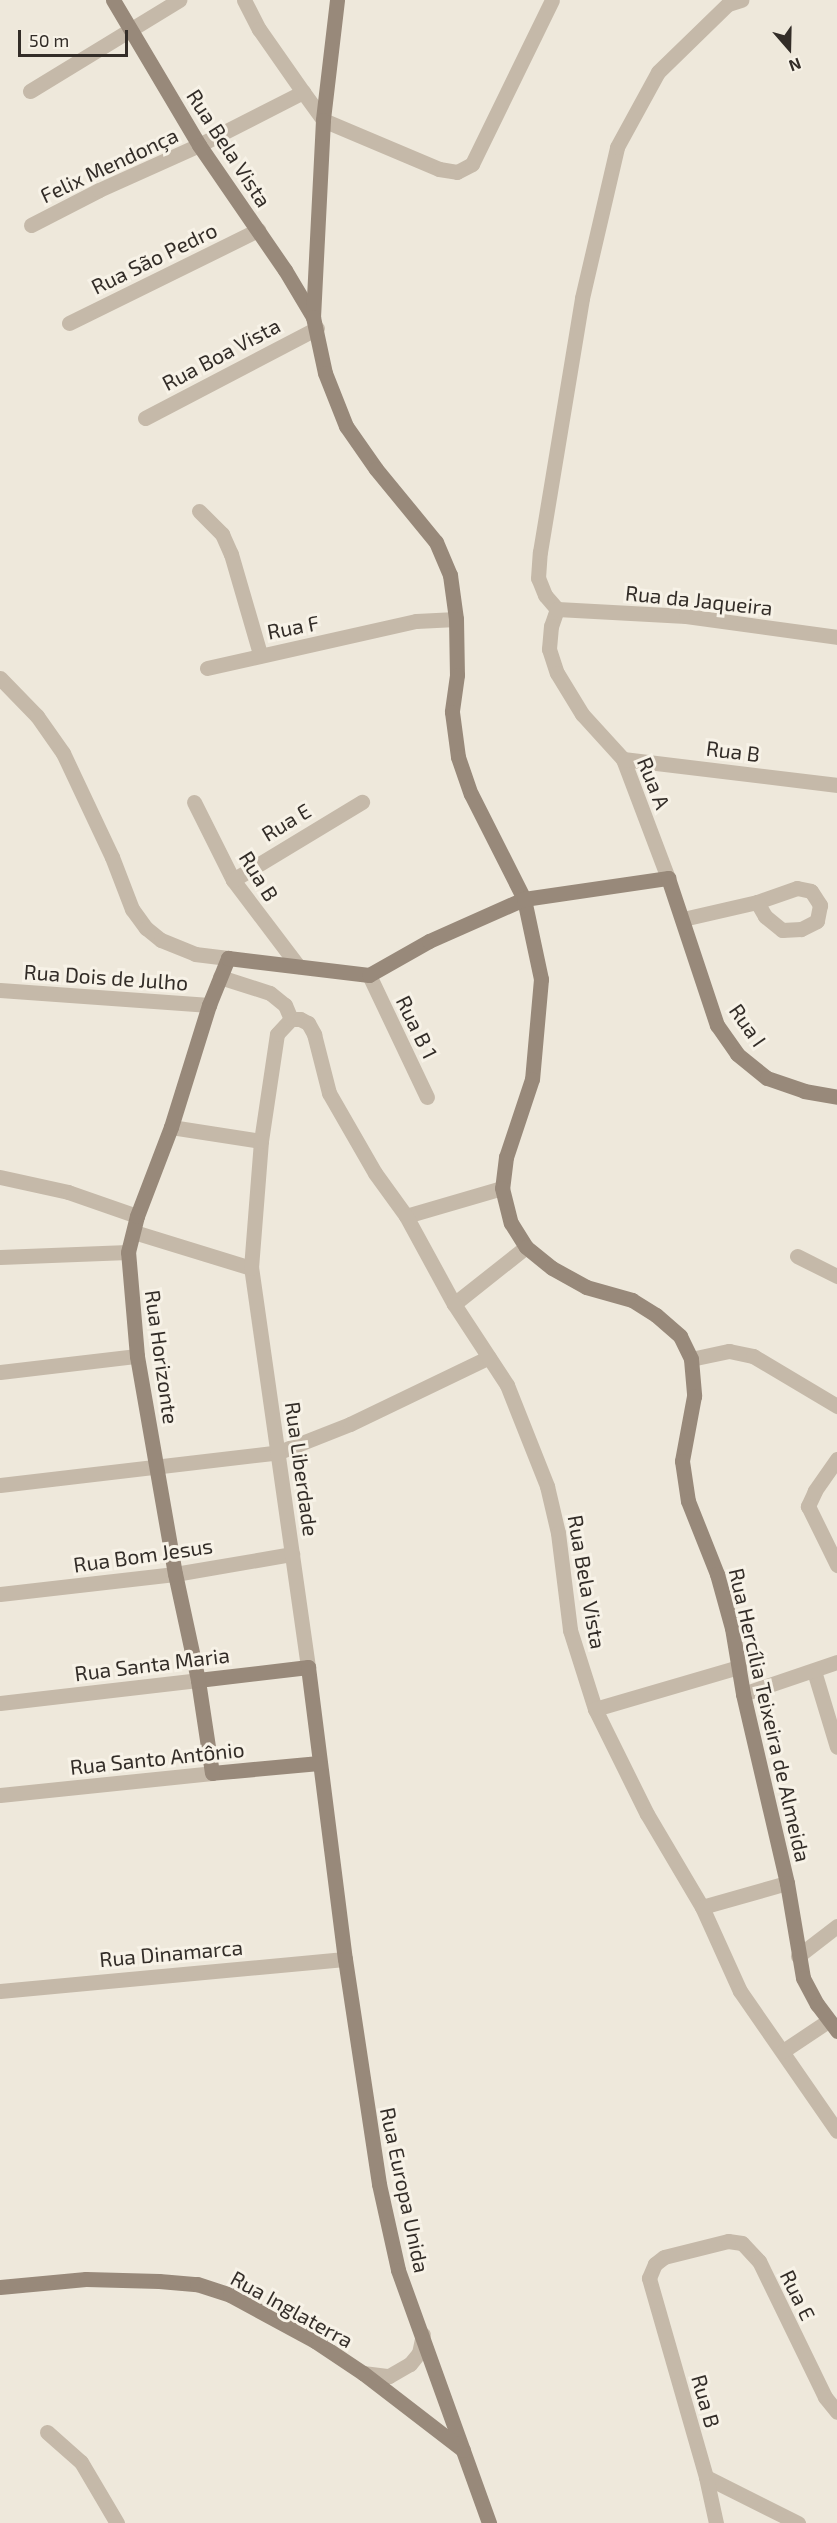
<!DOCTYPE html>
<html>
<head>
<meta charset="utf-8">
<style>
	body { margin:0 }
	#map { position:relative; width:837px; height:2523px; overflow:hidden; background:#eee8db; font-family:"Exo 2",sans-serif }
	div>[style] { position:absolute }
	.street>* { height:15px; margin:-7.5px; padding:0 7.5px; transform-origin:7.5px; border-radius:7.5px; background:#c5b9a9 }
	.secondary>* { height:15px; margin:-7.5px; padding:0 7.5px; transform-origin:7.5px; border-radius:7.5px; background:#98897a }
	span { translate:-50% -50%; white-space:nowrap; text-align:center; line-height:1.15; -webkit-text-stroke:6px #f7f2e7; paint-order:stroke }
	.street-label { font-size:21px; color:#332d28 }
	.north { position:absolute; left:759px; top:18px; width:60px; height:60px; -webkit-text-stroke:4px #f7f2e7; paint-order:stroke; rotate:160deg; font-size:16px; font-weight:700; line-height:24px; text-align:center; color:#332d28 }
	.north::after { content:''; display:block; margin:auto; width:21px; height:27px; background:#332d28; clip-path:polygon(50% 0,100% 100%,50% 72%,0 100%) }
	.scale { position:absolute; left:18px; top:30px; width:110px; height:27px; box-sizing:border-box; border:3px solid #332d28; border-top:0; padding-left:8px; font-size:18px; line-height:21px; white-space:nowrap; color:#332d28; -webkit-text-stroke:4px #f7f2e7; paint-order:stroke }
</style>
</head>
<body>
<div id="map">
	<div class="street">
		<div style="left:244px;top:0;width:33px;rotate:63deg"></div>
		<div style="left:259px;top:29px;width:77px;rotate:55.1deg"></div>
		<div style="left:30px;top:91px;width:175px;rotate:-31.4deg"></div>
		<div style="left:31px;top:225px;width:76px;rotate:-27.2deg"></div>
		<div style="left:99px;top:190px;width:110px;rotate:-24.2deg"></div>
		<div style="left:199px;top:145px;width:117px;rotate:-27deg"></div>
		<div style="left:303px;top:92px;width:34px;rotate:54deg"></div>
		<div style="left:323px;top:120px;width:126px;rotate:22.9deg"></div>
		<div style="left:439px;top:169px;width:18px;rotate:9deg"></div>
		<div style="left:457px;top:172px;width:17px;rotate:-28deg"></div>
		<div style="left:472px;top:164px;width:182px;rotate:-64deg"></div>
		<div style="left:69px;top:323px;width:211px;rotate:-26.2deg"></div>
		<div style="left:145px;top:418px;width:194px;rotate:-27.6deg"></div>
		<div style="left:199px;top:511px;width:33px;rotate:45deg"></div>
		<div style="left:222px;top:534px;width:22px;rotate:66deg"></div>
		<div style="left:231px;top:554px;width:104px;rotate:73.8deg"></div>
		<div style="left:557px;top:609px;width:18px;rotate:-131deg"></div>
		<div style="left:545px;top:595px;width:18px;rotate:-112deg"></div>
		<div style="left:538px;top:578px;width:26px;rotate:-86deg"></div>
		<div style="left:540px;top:552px;width:257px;rotate:-80.6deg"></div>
		<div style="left:582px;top:298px;width:155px;rotate:-76.9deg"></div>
		<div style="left:617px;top:147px;width:85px;rotate:-61.3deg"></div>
		<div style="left:658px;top:72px;width:98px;rotate:-44.2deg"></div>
		<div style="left:728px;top:4px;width:14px;rotate:-17deg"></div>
		<div style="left:557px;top:609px;width:18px;rotate:109deg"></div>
		<div style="left:551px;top:626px;width:23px;rotate:95deg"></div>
		<div style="left:549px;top:649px;width:25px;rotate:72deg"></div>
		<div style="left:557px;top:673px;width:48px;rotate:58.6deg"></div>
		<div style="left:582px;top:714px;width:61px;rotate:47.7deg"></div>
		<div style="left:623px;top:759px;width:127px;rotate:69.3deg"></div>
		<div style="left:557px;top:609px;width:129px;rotate:3.1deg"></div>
		<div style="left:686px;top:616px;width:152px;rotate:7.9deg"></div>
		<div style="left:207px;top:668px;width:214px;rotate:-12.7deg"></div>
		<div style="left:416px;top:621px;width:40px;rotate:-2.9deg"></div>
		<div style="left:0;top:678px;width:53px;rotate:45.8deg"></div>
		<div style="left:37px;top:716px;width:45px;rotate:54.9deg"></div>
		<div style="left:63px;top:753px;width:115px;rotate:64.8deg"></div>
		<div style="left:112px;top:857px;width:56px;rotate:69deg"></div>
		<div style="left:132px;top:909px;width:24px;rotate:54deg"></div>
		<div style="left:146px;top:928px;width:19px;rotate:39deg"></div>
		<div style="left:161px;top:940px;width:37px;rotate:22deg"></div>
		<div style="left:195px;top:954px;width:33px;rotate:7deg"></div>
		<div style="left:623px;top:759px;width:216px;rotate:6.9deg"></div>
		<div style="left:194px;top:802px;width:87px;rotate:63.4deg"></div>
		<div style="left:233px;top:880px;width:108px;rotate:52.9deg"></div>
		<div style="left:233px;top:880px;width:151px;rotate:-31.2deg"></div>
		<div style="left:683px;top:919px;width:76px;rotate:-12.9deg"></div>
		<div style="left:757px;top:902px;width:42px;rotate:-19.3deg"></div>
		<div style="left:797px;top:888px;width:14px;rotate:12deg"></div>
		<div style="left:811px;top:891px;width:17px;rotate:57deg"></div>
		<div style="left:820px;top:905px;width:16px;rotate:101deg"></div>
		<div style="left:817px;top:921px;width:18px;rotate:153deg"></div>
		<div style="left:801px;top:929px;width:19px;rotate:177deg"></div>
		<div style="left:782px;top:930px;width:22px;rotate:-141deg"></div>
		<div style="left:765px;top:916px;width:16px;rotate:-120deg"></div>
		<div style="left:369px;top:975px;width:135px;rotate:64.6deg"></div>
		<div style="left:220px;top:977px;width:52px;rotate:17.7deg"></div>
		<div style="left:270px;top:993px;width:19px;rotate:39deg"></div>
		<div style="left:285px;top:1005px;width:15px;rotate:67deg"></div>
		<div style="left:0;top:990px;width:210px;rotate:4.1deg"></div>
		<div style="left:171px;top:1127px;width:91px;rotate:8.8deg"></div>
		<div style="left:0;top:1177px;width:70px;rotate:12.4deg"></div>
		<div style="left:68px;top:1192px;width:73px;rotate:19.2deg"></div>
		<div style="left:406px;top:1216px;width:100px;rotate:-16.3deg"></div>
		<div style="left:134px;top:1232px;width:122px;rotate:17.1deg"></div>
		<div style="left:797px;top:1256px;width:45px;rotate:26.6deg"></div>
		<div style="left:0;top:1257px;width:128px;rotate:-2.2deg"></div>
		<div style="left:454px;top:1304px;width:92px;rotate:-38.4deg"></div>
		<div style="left:691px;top:1359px;width:39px;rotate:-12deg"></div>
		<div style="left:729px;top:1351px;width:25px;rotate:12deg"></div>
		<div style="left:753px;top:1356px;width:98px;rotate:30.8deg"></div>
		<div style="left:0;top:1372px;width:138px;rotate:-6.7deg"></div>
		<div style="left:837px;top:1459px;width:39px;rotate:125deg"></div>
		<div style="left:815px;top:1491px;width:17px;rotate:115deg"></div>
		<div style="left:808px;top:1506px;width:66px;rotate:63.8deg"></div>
		<div style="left:0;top:1485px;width:281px;rotate:-6.7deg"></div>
		<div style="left:279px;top:1452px;width:76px;rotate:-21.5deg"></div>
		<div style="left:350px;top:1424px;width:154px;rotate:-25.7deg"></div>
		<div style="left:0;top:1594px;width:176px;rotate:-6.5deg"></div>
		<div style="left:175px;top:1574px;width:119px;rotate:-9.7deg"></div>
		<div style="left:308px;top:1667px;width:403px;rotate:-98.1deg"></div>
		<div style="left:251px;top:1268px;width:127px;rotate:-85.5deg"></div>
		<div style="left:261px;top:1141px;width:108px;rotate:-81.5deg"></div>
		<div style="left:277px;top:1034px;width:21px;rotate:-47deg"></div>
		<div style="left:291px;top:1019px;width:9px"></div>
		<div style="left:300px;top:1019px;width:9px;rotate:27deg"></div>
		<div style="left:308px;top:1023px;width:13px;rotate:61deg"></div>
		<div style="left:314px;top:1034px;width:61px;rotate:75.7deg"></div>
		<div style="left:329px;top:1093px;width:92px;rotate:60.1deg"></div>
		<div style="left:375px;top:1173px;width:53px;rotate:54.2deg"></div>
		<div style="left:406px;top:1216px;width:100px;rotate:61.4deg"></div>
		<div style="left:454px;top:1304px;width:97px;rotate:56.8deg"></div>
		<div style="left:507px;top:1385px;width:109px;rotate:68.4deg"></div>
		<div style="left:547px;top:1486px;width:48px;rotate:76.8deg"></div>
		<div style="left:558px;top:1533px;width:98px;rotate:82.9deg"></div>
		<div style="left:570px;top:1630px;width:83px;rotate:72.4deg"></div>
		<div style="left:595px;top:1709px;width:117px;rotate:63.7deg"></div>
		<div style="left:647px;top:1814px;width:108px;rotate:59.4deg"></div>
		<div style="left:702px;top:1907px;width:92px;rotate:65.7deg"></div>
		<div style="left:740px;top:1991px;width:170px;rotate:55.3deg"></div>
		<div style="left:814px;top:1671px;width:79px;rotate:73.2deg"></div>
		<div style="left:743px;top:1694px;width:99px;rotate:-18.8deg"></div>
		<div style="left:0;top:1703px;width:199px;rotate:-6.6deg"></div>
		<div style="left:595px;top:1709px;width:150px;rotate:-16.3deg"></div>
		<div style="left:0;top:1795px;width:213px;rotate:-5.9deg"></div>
		<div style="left:702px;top:1907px;width:88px;rotate:-15.8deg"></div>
		<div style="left:798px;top:1956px;width:49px;rotate:-37.6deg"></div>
		<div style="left:0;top:1991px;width:346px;rotate:-5.3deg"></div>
		<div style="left:783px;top:2051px;width:54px;rotate:-33.7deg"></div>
		<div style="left:363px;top:2373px;width:26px;rotate:7deg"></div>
		<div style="left:389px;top:2376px;width:24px;rotate:-30deg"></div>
		<div style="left:410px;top:2364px;width:14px;rotate:-51deg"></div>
		<div style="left:419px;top:2353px;width:19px;rotate:-78deg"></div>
		<div style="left:47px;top:2432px;width:45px;rotate:41.4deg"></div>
		<div style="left:81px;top:2462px;width:71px;rotate:59.5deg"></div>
		<div style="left:706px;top:2477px;width:103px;rotate:26.6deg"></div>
		<div style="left:716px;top:2523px;width:47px;rotate:-102.3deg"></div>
		<div style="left:706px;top:2477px;width:207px;rotate:-106deg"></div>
		<div style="left:649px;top:2278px;width:15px;rotate:-67deg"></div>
		<div style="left:655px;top:2264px;width:11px;rotate:-38deg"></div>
		<div style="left:664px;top:2257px;width:66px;rotate:-14deg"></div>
		<div style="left:728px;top:2241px;width:14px;rotate:8deg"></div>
		<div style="left:742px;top:2243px;width:25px;rotate:47deg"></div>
		<div style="left:759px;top:2261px;width:151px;rotate:64.1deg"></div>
		<div style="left:825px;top:2397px;width:19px;rotate:51deg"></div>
	</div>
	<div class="secondary">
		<div style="left:113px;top:0;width:169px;rotate:59.3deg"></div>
		<div style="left:199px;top:145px;width:152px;rotate:55.5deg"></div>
		<div style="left:285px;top:270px;width:55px;rotate:59.2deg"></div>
		<div style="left:337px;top:0;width:121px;rotate:96.7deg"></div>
		<div style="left:323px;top:120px;width:197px;rotate:92.9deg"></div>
		<div style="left:313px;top:317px;width:57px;rotate:77.9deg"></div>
		<div style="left:325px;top:373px;width:57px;rotate:68.4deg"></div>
		<div style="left:346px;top:426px;width:52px;rotate:55.1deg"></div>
		<div style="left:376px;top:469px;width:94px;rotate:50.6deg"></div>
		<div style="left:436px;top:542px;width:36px;rotate:67deg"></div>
		<div style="left:450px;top:575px;width:44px;rotate:82.2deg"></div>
		<div style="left:456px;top:619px;width:56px;rotate:89deg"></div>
		<div style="left:457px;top:675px;width:37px;rotate:98deg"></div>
		<div style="left:452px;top:712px;width:45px;rotate:82.4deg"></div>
		<div style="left:458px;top:757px;width:39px;rotate:71deg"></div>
		<div style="left:471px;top:794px;width:118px;rotate:63.2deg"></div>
		<div style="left:524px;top:899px;width:82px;rotate:78deg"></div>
		<div style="left:541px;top:979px;width:100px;rotate:95.1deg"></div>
		<div style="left:532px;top:1079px;width:82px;rotate:108.4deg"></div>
		<div style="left:506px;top:1157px;width:31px;rotate:97deg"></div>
		<div style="left:502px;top:1188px;width:36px;rotate:76deg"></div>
		<div style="left:511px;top:1223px;width:28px;rotate:58deg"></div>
		<div style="left:526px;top:1247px;width:33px;rotate:39deg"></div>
		<div style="left:552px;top:1268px;width:39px;rotate:29deg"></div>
		<div style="left:586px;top:1287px;width:48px;rotate:15.8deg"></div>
		<div style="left:632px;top:1300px;width:28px;rotate:32deg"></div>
		<div style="left:656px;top:1315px;width:32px;rotate:41deg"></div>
		<div style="left:680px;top:1336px;width:25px;rotate:64deg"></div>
		<div style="left:691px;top:1359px;width:37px;rotate:85deg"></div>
		<div style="left:694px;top:1396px;width:66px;rotate:100.5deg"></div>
		<div style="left:682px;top:1461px;width:40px;rotate:81.5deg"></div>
		<div style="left:688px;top:1501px;width:79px;rotate:68.3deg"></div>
		<div style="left:717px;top:1574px;width:56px;rotate:74.5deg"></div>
		<div style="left:732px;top:1628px;width:67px;rotate:80.5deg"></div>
		<div style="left:743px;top:1694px;width:194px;rotate:76.9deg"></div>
		<div style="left:787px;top:1883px;width:96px;rotate:80.4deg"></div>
		<div style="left:803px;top:1978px;width:30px;rotate:62deg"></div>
		<div style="left:817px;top:2004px;width:34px;rotate:53deg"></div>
		<div style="left:198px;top:1680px;width:111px;rotate:-6.7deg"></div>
		<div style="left:308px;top:1667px;width:294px;rotate:82.8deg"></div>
		<div style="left:345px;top:1959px;width:228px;rotate:81.4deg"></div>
		<div style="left:379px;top:2184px;width:88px;rotate:77.5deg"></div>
		<div style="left:398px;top:2270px;width:269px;rotate:70.2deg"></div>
		<div style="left:319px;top:1763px;width:107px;rotate:174.7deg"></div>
		<div style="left:212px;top:1773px;width:94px;rotate:-98.6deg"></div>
		<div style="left:198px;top:1680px;width:108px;rotate:-102.2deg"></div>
		<div style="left:175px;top:1574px;width:221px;rotate:-99.9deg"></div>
		<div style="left:137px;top:1356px;width:104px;rotate:-94.9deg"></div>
		<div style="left:128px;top:1252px;width:37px;rotate:-76deg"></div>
		<div style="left:137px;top:1216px;width:95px;rotate:-69.1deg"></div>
		<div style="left:171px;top:1127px;width:128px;rotate:-72.7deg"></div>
		<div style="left:209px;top:1005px;width:51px;rotate:-68deg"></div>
		<div style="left:228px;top:958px;width:142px;rotate:6.9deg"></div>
		<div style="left:369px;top:975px;width:69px;rotate:-29.5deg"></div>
		<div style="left:429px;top:941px;width:104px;rotate:-23.9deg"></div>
		<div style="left:524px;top:899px;width:146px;rotate:-8.3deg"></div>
		<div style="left:668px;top:878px;width:155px;rotate:71.6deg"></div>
		<div style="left:717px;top:1025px;width:35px;rotate:55deg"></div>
		<div style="left:737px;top:1054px;width:38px;rotate:39deg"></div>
		<div style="left:767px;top:1078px;width:39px;rotate:19deg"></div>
		<div style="left:804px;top:1091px;width:34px;rotate:10deg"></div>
		<div style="left:0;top:2287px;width:86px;rotate:-5.3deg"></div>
		<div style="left:86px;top:2279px;width:73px;rotate:1.6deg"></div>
		<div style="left:159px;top:2281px;width:38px;rotate:5deg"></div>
		<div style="left:197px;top:2284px;width:35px;rotate:18deg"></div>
		<div style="left:230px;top:2295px;width:97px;rotate:28.4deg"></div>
		<div style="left:315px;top:2341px;width:58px;rotate:33.7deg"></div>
		<div style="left:363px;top:2373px;width:126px;rotate:37.6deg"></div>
	</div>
	<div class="street-label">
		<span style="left:229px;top:148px;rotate:57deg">Rua Bela Vista</span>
		<span style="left:109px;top:165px;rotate:-25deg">Felix Mendonça</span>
		<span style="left:154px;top:258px;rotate:-26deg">Rua São Pedro</span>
		<span style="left:221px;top:354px;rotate:-28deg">Rua Boa Vista</span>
		<span style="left:699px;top:600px;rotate:6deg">Rua da Jaqueira</span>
		<span style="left:293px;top:627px;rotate:-11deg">Rua F</span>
		<span style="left:733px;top:751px;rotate:7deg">Rua B</span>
		<span style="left:654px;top:783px;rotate:68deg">Rua A</span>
		<span style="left:286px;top:822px;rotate:-31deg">Rua E</span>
		<span style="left:259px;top:876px;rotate:58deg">Rua B</span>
		<span style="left:106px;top:977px;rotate:4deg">Rua Dois de Julho</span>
		<span style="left:748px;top:1025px;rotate:55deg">Rua I</span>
		<span style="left:417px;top:1027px;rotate:64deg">Rua B 1</span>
		<span style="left:162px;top:1357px;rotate:82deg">Rua Horizonte</span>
		<span style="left:302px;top:1469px;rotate:82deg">Rua Liberdade</span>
		<span style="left:143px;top:1555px;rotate:-8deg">Rua Bom Jesus</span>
		<span style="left:587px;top:1582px;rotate:80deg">Rua Bela Vista</span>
		<span style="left:152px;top:1664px;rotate:-7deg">Rua Santa Maria</span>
		<span style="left:770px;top:1715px;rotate:77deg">Rua Hercília Teixeira de Almeida</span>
		<span style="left:157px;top:1758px;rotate:-6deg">Rua Santo Antônio</span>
		<span style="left:171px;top:1953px;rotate:-5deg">Rua Dinamarca</span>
		<span style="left:405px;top:2190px;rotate:78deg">Rua Europa Unida</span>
		<span style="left:798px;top:2295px;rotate:64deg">Rua E</span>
		<span style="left:292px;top:2309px;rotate:29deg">Rua Inglaterra</span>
		<span style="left:706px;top:2401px;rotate:74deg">Rua B</span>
	</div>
	<div class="north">N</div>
	<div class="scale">50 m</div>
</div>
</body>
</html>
